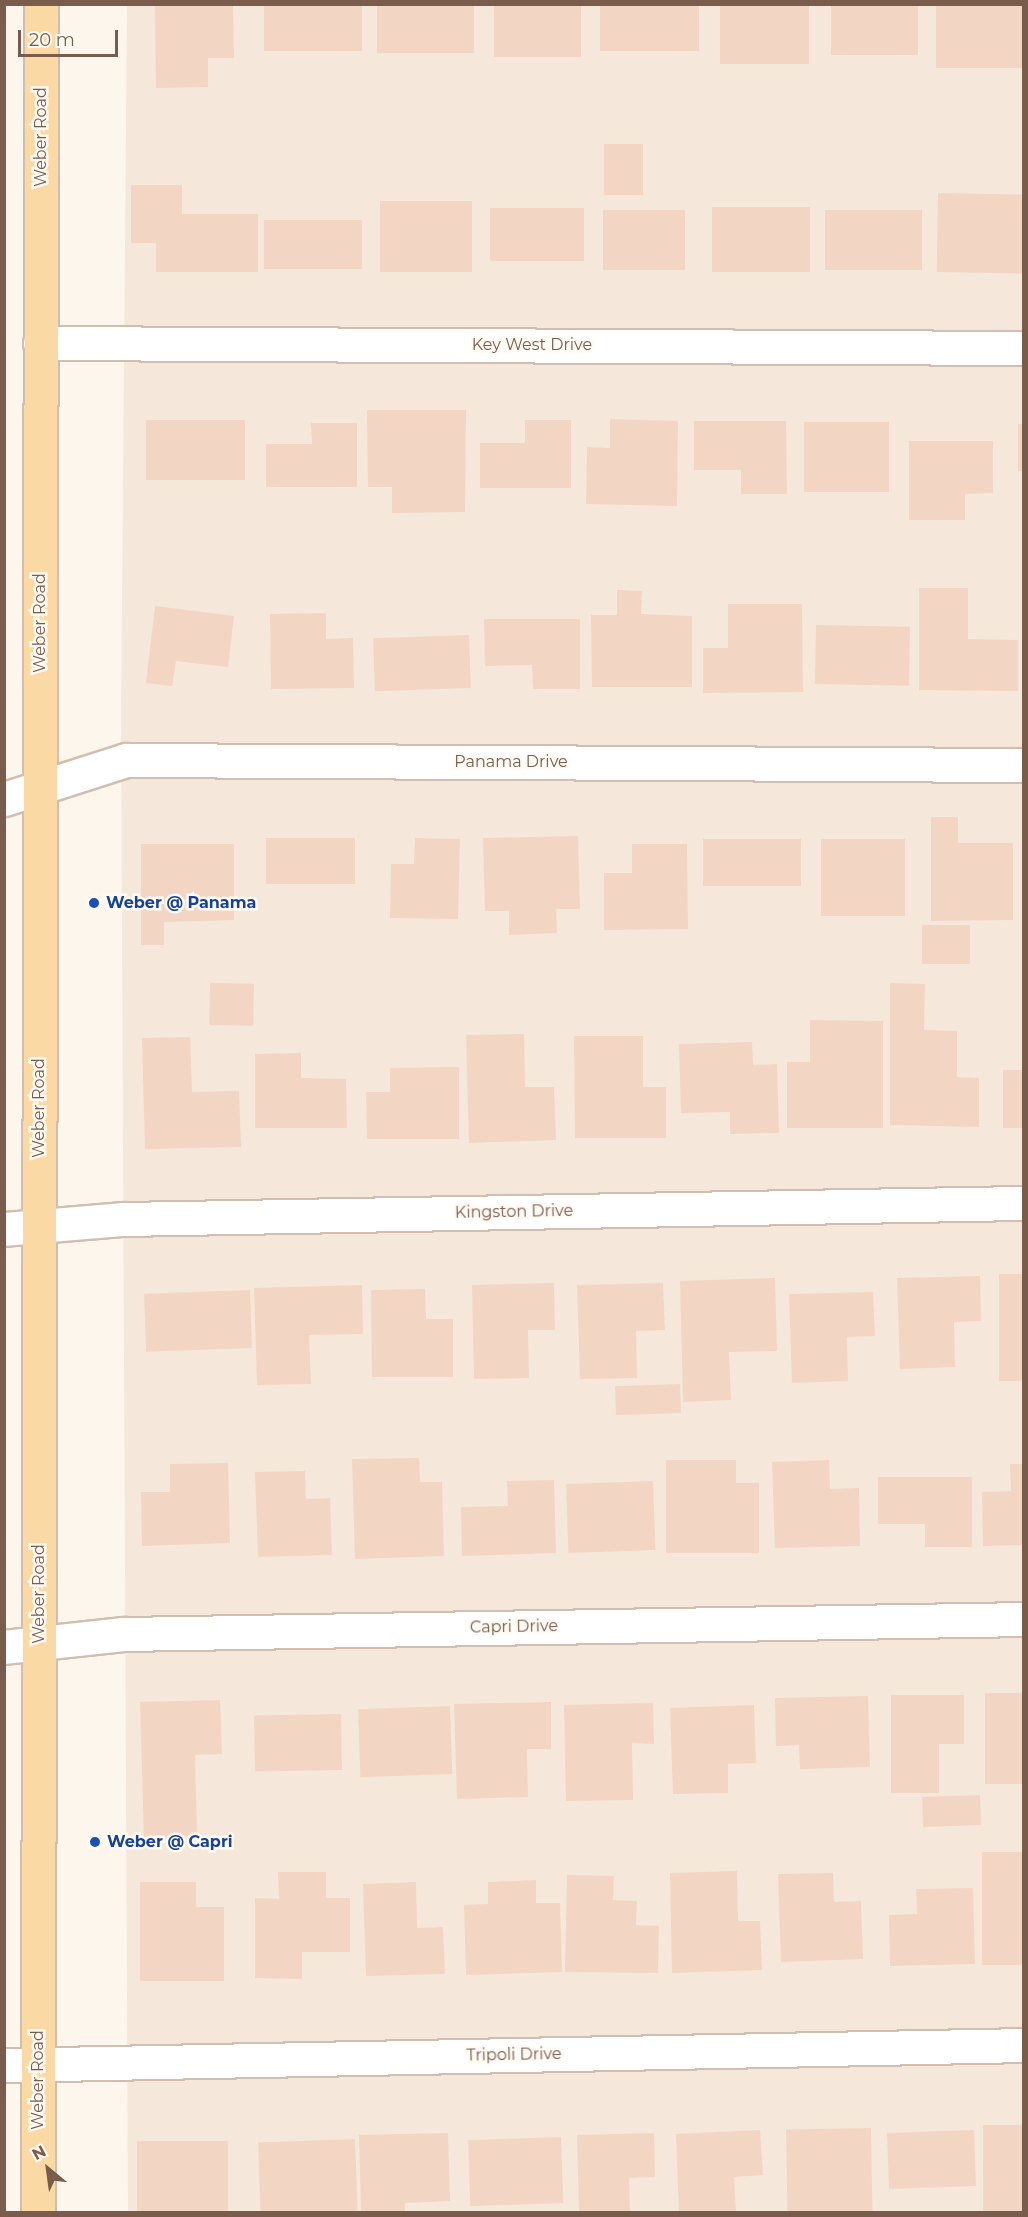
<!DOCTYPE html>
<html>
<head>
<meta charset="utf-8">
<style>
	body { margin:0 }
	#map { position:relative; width:1028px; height:2217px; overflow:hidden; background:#fdf6ec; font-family:Montserrat,sans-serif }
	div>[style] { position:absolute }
	.residential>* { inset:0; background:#f5e8da }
	.building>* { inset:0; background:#f3d5c3; transform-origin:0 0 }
	.roads { filter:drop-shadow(2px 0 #d1beb0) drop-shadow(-2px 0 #d1beb0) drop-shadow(0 2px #d1beb0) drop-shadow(0 -2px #d1beb0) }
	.minor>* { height:33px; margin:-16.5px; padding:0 16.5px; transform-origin:16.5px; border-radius:16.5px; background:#fff }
	.major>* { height:33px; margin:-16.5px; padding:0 16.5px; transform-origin:16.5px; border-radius:16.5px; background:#fbd9a5 }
	.dots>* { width:16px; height:16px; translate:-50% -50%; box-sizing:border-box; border:3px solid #fffaf3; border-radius:50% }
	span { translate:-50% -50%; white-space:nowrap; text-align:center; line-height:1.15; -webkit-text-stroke:5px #fffaf3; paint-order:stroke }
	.street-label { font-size:16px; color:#7a5c4d }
	.transit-label { font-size:16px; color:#164399; font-weight:700 }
	.left { translate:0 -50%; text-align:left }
	.frame { position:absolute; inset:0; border:6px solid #7a5c4d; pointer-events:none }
	.north { position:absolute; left:18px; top:2139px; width:60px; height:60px; -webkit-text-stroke:4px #fffaf3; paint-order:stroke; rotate:331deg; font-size:16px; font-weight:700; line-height:24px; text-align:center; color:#7a5c4d }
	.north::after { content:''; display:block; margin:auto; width:21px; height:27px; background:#7a5c4d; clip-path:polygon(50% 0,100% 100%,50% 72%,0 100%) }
	.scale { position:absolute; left:18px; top:30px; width:100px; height:27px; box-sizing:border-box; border:3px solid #7a5c4d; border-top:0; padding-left:8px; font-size:18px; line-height:21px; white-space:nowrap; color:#7a5c4d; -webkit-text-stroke:4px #fffaf3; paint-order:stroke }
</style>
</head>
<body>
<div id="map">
	<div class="residential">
		<div style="clip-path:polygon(127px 5px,1023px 5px,1023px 2212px,128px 2212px,121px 720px)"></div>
	</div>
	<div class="building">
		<div style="clip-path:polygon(155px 4px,233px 4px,234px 58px,208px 58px,208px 87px,156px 88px)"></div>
		<div style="left:264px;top:4px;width:98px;height:47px"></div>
		<div style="left:377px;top:4px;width:97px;height:49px"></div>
		<div style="left:494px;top:4px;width:87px;height:53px"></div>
		<div style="left:720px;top:4px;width:89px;height:60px"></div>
		<div style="left:831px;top:4px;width:87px;height:51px"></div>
		<div style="left:600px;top:5px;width:99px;height:46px"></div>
		<div style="left:936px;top:5px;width:88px;height:63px"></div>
		<div style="left:604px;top:144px;width:39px;height:51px"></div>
		<div style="clip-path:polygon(131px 185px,182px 185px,182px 214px,258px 214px,258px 272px,156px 272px,156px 243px,131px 243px)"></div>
		<div style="left:938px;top:193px;width:86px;height:79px;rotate:1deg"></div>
		<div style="left:380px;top:201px;width:92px;height:71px"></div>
		<div style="left:712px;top:207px;width:98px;height:65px"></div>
		<div style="left:490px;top:208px;width:94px;height:53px"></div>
		<div style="left:685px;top:210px;width:60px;height:82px;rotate:90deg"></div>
		<div style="left:825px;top:210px;width:97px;height:60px"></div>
		<div style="left:264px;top:220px;width:98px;height:49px"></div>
		<div style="clip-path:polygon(367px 410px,466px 410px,465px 512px,392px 513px,392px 487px,368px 487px)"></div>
		<div style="clip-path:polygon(610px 419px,678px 421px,677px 506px,586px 504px,587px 447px,610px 448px)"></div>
		<div style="left:245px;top:420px;width:60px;height:99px;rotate:90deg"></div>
		<div style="clip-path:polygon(525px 420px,571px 420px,571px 488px,480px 488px,480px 443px,525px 443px)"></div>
		<div style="clip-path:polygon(694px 421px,786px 421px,787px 494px,741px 494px,741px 470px,694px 470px)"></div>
		<div style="left:889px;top:422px;width:70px;height:85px;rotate:90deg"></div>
		<div style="clip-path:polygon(311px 423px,357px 423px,357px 487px,266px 487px,266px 444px,312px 444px)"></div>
		<div style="left:1018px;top:424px;width:6px;height:47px"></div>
		<div style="clip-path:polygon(909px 441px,993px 441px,993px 493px,965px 494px,965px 520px,909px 520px)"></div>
		<div style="clip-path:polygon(919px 588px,968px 588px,968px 639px,1018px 640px,1018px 691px,919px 690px)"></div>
		<div style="clip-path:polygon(617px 590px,642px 591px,641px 614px,692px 616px,692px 687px,592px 687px,591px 615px,617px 615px)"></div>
		<div style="clip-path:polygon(728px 604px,802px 604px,803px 692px,703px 693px,703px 648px,728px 648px)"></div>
		<div style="clip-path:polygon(155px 606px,234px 616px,228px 667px,176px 661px,172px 686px,146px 683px)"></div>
		<div style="clip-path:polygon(326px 613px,326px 639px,353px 638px,354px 688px,271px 689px,270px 614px)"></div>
		<div style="clip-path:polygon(484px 619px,580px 619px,580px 689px,533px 689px,532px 665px,485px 666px)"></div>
		<div style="left:816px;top:625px;width:94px;height:59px;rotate:1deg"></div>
		<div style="left:469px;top:635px;width:53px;height:96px;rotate:88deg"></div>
		<div style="clip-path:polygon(931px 817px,958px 817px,958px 843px,1013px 843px,1013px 920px,931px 921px)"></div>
		<div style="clip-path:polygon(578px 836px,580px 909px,556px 909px,557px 933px,509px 935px,509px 911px,485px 911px,483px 838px)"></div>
		<div style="left:266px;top:838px;width:89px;height:46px"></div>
		<div style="clip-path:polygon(415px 838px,460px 839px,458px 919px,390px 918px,391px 864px,414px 864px)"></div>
		<div style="left:703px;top:839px;width:98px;height:47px"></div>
		<div style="left:821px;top:839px;width:84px;height:77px"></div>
		<div style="clip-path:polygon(141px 844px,234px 844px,234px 920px,164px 922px,164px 945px,141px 945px)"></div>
		<div style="clip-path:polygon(632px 844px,687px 844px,688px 929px,604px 930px,604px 873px,632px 873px)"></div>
		<div style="left:922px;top:925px;width:48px;height:39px"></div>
		<div style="left:210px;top:983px;width:44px;height:42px;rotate:1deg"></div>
		<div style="clip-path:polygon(890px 983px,925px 984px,924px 1030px,957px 1031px,957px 1077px,979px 1078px,979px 1127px,890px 1125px)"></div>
		<div style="clip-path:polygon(810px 1020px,883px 1021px,883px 1128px,787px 1128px,787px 1062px,810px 1062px)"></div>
		<div style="clip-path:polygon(524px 1034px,525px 1087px,554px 1087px,556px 1140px,469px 1143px,466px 1035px)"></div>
		<div style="clip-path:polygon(574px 1036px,643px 1036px,643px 1087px,666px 1087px,666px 1138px,575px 1138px)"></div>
		<div style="clip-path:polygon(190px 1037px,192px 1092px,239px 1091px,241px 1147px,145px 1149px,142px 1038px)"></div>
		<div style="clip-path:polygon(752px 1042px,753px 1065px,777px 1064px,779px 1133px,730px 1134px,730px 1112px,681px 1113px,679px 1044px)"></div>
		<div style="clip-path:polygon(301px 1053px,301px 1078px,346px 1079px,347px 1128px,255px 1128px,255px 1054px)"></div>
		<div style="clip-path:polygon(459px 1067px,459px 1139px,367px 1139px,366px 1092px,390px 1092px,390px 1068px)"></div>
		<div style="left:1024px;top:1070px;width:58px;height:21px;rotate:90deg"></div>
		<div style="left:1024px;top:1274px;width:107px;height:25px;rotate:90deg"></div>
		<div style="clip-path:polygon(980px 1276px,981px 1321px,954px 1322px,955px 1367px,900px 1369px,897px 1278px)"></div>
		<div style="clip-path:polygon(775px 1278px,777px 1351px,729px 1352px,731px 1400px,683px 1402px,680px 1281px)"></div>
		<div style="clip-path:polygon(554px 1283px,555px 1330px,528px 1330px,529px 1378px,474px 1379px,472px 1285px)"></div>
		<div style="clip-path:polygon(663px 1283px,665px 1330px,636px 1331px,637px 1378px,580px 1379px,577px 1285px)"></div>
		<div style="clip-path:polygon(362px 1285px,363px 1334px,309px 1335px,311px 1384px,257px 1385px,254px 1288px)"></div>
		<div style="clip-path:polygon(425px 1289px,426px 1319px,453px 1319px,453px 1377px,372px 1377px,371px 1290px)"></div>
		<div style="left:250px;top:1290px;width:58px;height:106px;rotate:88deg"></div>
		<div style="clip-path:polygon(873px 1292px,875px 1336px,847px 1337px,848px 1381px,792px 1383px,789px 1294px)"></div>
		<div style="left:680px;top:1384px;width:29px;height:65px;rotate:88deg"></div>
		<div style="clip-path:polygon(419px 1458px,420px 1482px,442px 1482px,444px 1556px,355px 1559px,352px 1459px)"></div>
		<div style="clip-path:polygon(666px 1460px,736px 1460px,736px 1483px,759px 1483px,759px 1553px,666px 1553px)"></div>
		<div style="clip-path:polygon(829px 1460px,830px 1489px,859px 1488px,860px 1546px,775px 1548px,772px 1462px)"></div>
		<div style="clip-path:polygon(228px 1463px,230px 1543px,142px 1546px,141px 1492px,170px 1492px,170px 1464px)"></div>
		<div style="clip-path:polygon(1010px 1464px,1024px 1464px,1024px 1545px,983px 1546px,982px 1492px,1011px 1491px)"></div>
		<div style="clip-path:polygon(305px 1471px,306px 1499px,330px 1498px,332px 1555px,258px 1557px,255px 1472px)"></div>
		<div style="clip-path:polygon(878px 1477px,972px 1477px,972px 1547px,925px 1547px,925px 1524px,878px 1524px)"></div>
		<div style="clip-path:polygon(554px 1480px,556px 1553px,462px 1556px,461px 1507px,508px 1506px,507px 1481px)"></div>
		<div style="left:653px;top:1481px;width:69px;height:87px;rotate:88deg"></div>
		<div style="left:985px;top:1693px;width:39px;height:91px"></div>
		<div style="clip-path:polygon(891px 1695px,964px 1695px,964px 1744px,939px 1744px,939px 1793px,891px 1793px)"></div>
		<div style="clip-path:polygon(868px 1696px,870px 1767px,800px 1769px,799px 1745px,776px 1746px,775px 1698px)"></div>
		<div style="clip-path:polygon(220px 1700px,222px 1754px,195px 1755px,197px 1836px,144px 1838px,140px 1702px)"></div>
		<div style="clip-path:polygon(551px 1702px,551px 1749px,527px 1749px,528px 1797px,457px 1799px,454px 1704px)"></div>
		<div style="clip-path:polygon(653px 1703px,654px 1744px,632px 1743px,633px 1800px,566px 1801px,564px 1705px)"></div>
		<div style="clip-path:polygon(754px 1705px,756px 1763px,728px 1764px,728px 1793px,673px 1794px,670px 1708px)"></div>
		<div style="left:450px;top:1706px;width:68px;height:92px;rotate:88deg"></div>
		<div style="left:341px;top:1714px;width:56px;height:87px;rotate:89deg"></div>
		<div style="left:980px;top:1795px;width:30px;height:58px;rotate:88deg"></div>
		<div style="left:982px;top:1852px;width:42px;height:113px"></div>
		<div style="clip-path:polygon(737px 1871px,738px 1921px,760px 1921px,762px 1970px,672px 1973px,670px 1873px)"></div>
		<div style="clip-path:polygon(278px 1872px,326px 1872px,326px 1898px,350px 1898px,350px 1952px,302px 1952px,302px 1979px,255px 1978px,255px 1898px,279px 1899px)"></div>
		<div style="clip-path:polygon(833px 1873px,834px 1902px,861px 1901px,863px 1959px,781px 1962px,778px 1874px)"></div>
		<div style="clip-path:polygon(567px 1875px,614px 1876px,613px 1900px,637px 1901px,636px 1925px,659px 1926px,658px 1973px,565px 1972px)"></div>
		<div style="clip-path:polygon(536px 1880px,536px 1903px,560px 1903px,562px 1972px,466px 1975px,464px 1905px,488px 1904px,488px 1882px)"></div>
		<div style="clip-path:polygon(140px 1882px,196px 1882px,196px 1907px,224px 1907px,224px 1981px,140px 1981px)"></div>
		<div style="clip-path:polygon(416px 1882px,417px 1928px,443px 1927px,445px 1974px,366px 1976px,363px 1884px)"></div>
		<div style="clip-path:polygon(973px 1888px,975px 1964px,890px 1966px,889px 1915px,917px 1914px,916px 1889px)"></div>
		<div style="left:1024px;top:2125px;width:87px;height:41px;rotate:90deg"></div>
		<div style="left:871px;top:2128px;width:84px;height:85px;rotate:89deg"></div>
		<div style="clip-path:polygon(760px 2130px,763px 2175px,734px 2177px,736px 2212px,679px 2212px,676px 2134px)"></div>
		<div style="left:974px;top:2130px;width:56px;height:87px;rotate:88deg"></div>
		<div style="clip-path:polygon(448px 2133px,450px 2201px,405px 2203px,405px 2212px,361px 2212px,359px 2135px)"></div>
		<div style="clip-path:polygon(654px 2133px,655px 2177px,629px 2178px,630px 2212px,579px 2212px,577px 2135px)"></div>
		<div style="left:561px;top:2137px;width:66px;height:93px;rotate:88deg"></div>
		<div style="left:355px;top:2139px;width:73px;height:97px;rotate:88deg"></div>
		<div style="left:228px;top:2141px;width:71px;height:91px;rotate:90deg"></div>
	</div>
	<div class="roads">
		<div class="minor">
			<div style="left:40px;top:343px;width:984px;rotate:0.29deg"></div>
			<div style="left:4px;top:799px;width:128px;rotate:-17.7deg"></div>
			<div style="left:126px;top:760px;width:898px;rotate:0.32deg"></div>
			<div style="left:4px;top:1229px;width:119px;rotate:-4.8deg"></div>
			<div style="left:123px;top:1219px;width:901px;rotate:-1.02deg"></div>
			<div style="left:4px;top:1647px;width:120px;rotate:-6.2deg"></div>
			<div style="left:123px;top:1634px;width:901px;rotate:-0.95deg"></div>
			<div style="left:4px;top:2065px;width:1020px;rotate:-1.12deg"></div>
		</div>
		<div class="major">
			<div style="left:38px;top:2212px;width:2208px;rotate:-89.92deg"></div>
		</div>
	</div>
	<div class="dots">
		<div style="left:94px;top:903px;background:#1a4fb4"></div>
		<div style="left:95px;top:1842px;background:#1a4fb4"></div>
	</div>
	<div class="street-label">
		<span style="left:41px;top:137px;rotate:-90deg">Weber Road</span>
		<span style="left:532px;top:345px">Key West Drive</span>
		<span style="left:40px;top:623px;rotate:-90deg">Weber Road</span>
		<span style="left:511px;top:762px">Panama Drive</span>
		<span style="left:39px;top:1108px;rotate:-90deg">Weber Road</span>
		<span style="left:514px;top:1212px;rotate:-1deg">Kingston Drive</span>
		<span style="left:39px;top:1594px;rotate:-90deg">Weber Road</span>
		<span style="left:514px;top:1627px;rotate:-1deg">Capri Drive</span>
		<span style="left:514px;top:2055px;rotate:-1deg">Tripoli Drive</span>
		<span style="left:38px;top:2080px;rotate:-90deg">Weber Road</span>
	</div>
	<div class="transit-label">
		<span class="left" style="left:106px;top:903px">Weber @ Panama</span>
		<span class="left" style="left:107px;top:1842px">Weber @ Capri</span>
	</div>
	<div class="frame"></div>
	<div class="north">N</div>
	<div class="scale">20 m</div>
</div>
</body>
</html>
